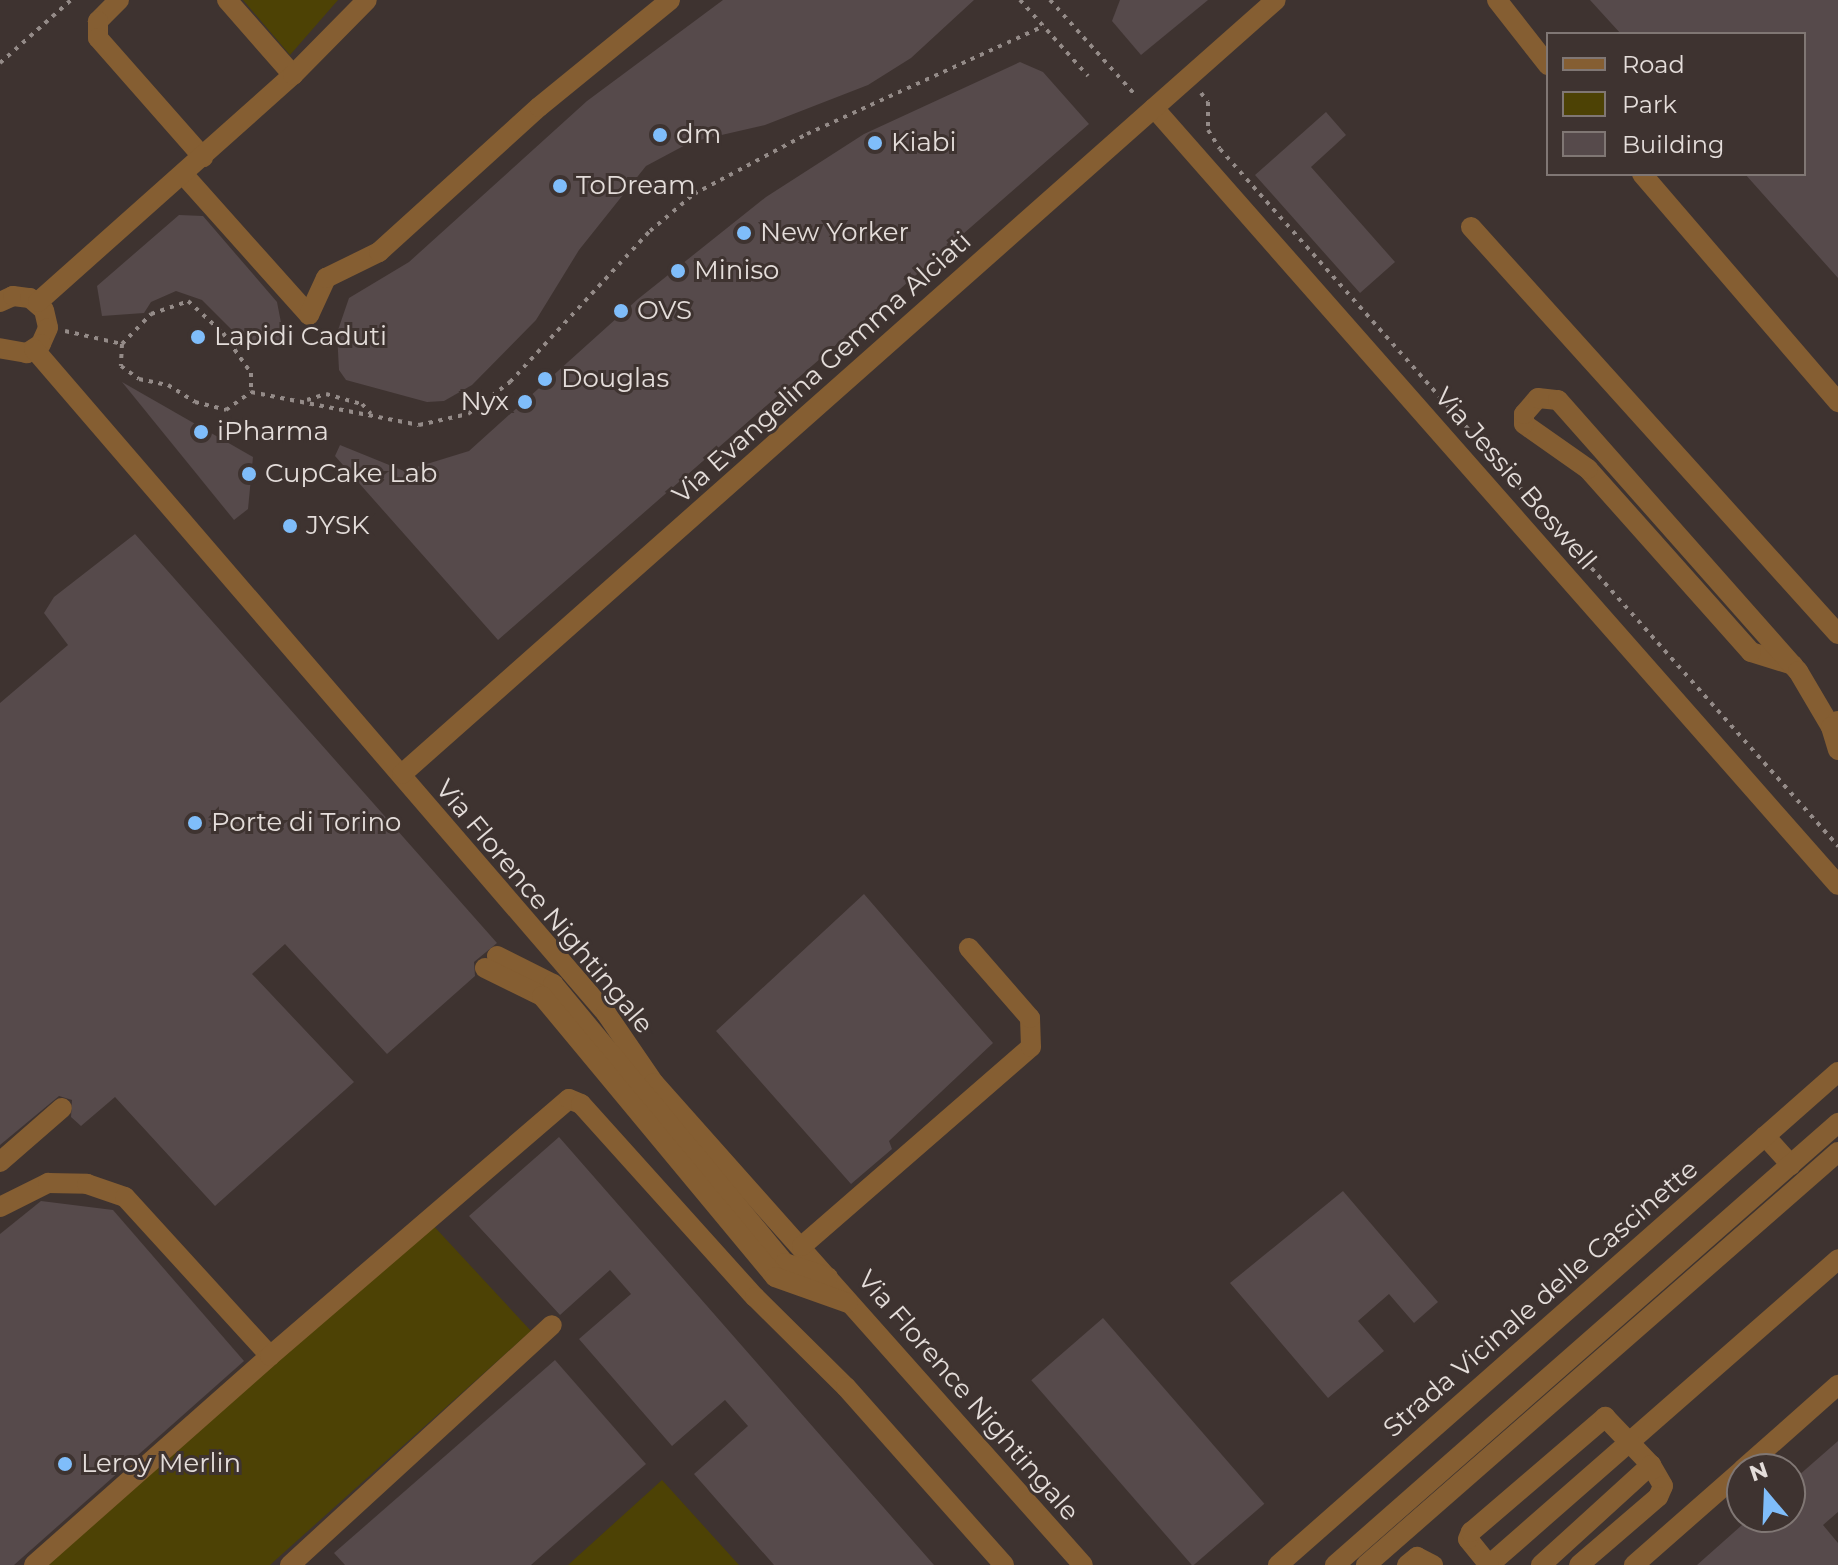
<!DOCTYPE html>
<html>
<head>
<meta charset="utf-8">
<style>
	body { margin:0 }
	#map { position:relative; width:1838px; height:1565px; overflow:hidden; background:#3e3330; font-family:Montserrat,sans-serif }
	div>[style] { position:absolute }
	.green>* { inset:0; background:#4d4205 }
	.building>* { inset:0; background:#564a4b; transform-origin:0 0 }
	.path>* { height:4px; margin-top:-2px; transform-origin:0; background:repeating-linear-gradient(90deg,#948b88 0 4px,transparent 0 10px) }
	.minor>* { height:20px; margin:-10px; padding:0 10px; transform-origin:10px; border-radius:10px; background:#855e32 }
	.dots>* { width:22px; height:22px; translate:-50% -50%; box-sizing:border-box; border:4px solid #3e3330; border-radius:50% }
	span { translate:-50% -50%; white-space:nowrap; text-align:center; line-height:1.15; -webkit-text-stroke:6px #3e3330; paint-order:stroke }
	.poi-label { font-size:26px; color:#e4ddda }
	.left { translate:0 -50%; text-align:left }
	.right { translate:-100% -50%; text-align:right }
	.street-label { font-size:26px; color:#e4ddda }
	.legend { position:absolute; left:1546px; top:32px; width:260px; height:144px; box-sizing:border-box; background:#3e3330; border:2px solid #807774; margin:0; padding:10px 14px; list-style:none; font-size:24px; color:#e4ddda }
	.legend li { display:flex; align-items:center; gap:16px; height:40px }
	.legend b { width:40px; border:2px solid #807774 }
	.north { position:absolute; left:1726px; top:1453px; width:80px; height:80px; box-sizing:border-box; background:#3e3330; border:2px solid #807774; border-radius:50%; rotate:341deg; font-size:22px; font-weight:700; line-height:32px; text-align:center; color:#e4ddda }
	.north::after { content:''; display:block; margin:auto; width:28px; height:36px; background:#7fbdfa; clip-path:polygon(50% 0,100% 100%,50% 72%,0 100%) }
</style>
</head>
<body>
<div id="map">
	<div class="green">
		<div style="clip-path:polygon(243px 0,338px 0,290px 55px)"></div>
		<div style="clip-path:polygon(430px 1222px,531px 1331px,270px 1565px,41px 1565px)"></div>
		<div style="clip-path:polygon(662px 1480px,739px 1565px,568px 1565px)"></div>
	</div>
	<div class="building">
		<div style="clip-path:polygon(723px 0,974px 0,911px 58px,868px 85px,765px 125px,691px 142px,646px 166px,579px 250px,536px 320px,472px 385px,444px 401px,427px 402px,346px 380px,339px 370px,337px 333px,349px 298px,409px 262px,587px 101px)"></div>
		<div style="clip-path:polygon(1120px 0,1208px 0,1141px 55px,1112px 21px)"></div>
		<div style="clip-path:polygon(1590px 0,1838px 0,1838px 278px,1745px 174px,1804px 174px,1804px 34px,1621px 34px)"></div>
		<div style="clip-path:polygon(1020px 62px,1043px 72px,1089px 124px,498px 640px,335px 456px,340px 445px,404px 471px,469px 451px,638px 299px,766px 197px,864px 134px)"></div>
		<div style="clip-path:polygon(1326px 112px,1346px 135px,1311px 167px,1395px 262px,1360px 293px,1255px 175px)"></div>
		<div style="clip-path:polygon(179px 215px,203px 216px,277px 302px,285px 343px,248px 346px,202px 300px,176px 291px,151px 302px,144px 313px,102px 316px,97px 286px)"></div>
		<div style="clip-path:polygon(122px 382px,253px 457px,248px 509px,234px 520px)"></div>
		<div style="clip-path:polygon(135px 534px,497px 943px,474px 962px,475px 976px,387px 1054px,285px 944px,252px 974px,354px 1082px,215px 1206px,115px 1097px,81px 1126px,71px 1117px,72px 1100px,59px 1096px,0 1145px,0 703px,68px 645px,44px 613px,54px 597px)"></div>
		<div style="clip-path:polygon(864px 894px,993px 1043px,889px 1141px,892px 1149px,851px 1184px,716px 1031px)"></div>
		<div style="clip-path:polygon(559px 1137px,785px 1395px,934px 1565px,774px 1565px,694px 1474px,748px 1426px,725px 1400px,672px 1446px,579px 1339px,631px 1294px,610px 1270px,560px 1315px,469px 1216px)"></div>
		<div style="clip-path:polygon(1343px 1191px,1438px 1302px,1414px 1323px,1389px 1294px,1358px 1321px,1384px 1351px,1328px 1398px,1230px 1283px)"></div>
		<div style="clip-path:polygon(41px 1201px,113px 1210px,244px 1361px,14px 1565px,0 1565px,0 1234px)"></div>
		<div style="left:1103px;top:1318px;width:246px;height:95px;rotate:49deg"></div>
		<div style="clip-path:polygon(555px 1360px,646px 1464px,531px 1565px,345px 1565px,334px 1553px)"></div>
		<div style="clip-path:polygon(1838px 1441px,1838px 1512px,1823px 1525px,1838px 1543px,1838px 1565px,1697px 1565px,1751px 1517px,1790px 1517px,1790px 1483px)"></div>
	</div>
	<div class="path">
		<div style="left:1020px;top:0;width:102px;rotate:48.2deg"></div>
		<div style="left:1050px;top:0;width:129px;rotate:48.1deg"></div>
		<div style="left:0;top:63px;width:95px;rotate:-41.6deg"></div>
		<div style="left:1201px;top:93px;width:11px;rotate:52deg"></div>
		<div style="left:1208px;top:102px;width:28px;rotate:90deg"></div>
		<div style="left:1208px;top:130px;width:22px;rotate:58deg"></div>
		<div style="left:1220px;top:149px;width:932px;rotate:48.44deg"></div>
		<div style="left:65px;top:331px;width:58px;rotate:12.8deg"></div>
		<div style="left:122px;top:344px;width:42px;rotate:-46deg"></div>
		<div style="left:151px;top:314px;width:39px;rotate:-19deg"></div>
		<div style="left:188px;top:301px;width:47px;rotate:42.4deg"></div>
		<div style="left:223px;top:333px;width:49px;rotate:55deg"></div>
		<div style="left:251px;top:373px;width:19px;rotate:90deg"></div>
		<div style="left:251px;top:392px;width:171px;rotate:11.1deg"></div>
		<div style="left:419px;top:425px;width:50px;rotate:-12.7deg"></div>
		<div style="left:468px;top:414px;width:53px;rotate:-37.3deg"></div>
		<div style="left:510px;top:382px;width:206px;rotate:-47.2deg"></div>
		<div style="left:650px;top:231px;width:57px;rotate:-40.1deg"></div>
		<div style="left:694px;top:194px;width:128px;rotate:-28deg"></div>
		<div style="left:807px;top:134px;width:260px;rotate:-24.5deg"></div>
		<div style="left:122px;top:344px;width:22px;rotate:93deg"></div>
		<div style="left:121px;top:366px;width:22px;rotate:36deg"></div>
		<div style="left:139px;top:379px;width:30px;rotate:12deg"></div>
		<div style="left:168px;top:385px;width:32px;rotate:32deg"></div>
		<div style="left:195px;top:402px;width:32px;rotate:14deg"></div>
		<div style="left:226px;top:410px;width:31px;rotate:-36deg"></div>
		<div style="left:307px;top:400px;width:20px;rotate:-18deg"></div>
		<div style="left:326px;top:394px;width:37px;rotate:16deg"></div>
		<div style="left:362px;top:404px;width:13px;rotate:48deg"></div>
	</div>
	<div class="minor">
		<div style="left:119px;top:0;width:30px;rotate:135deg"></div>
		<div style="left:98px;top:21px;width:17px;rotate:90deg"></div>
		<div style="left:98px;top:38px;width:159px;rotate:48.6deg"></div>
		<div style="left:227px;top:0;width:100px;rotate:48.7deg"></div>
		<div style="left:1497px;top:0;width:83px;rotate:51.9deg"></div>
		<div style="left:1154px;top:108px;width:1035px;rotate:48.64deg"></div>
		<div style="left:183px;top:174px;width:189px;rotate:48.2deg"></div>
		<div style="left:309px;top:315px;width:41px;rotate:-65.3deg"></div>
		<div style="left:326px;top:278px;width:59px;rotate:-26.1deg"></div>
		<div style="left:379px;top:252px;width:216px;rotate:-42.2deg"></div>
		<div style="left:539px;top:107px;width:169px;rotate:-39.2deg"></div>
		<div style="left:1642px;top:174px;width:301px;rotate:49.3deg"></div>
		<div style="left:1471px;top:227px;width:548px;rotate:47.96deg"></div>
		<div style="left:0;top:302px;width:14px;rotate:-25deg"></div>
		<div style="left:13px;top:296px;width:17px;rotate:7deg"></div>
		<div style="left:30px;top:298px;width:18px;rotate:41deg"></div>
		<div style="left:44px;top:310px;width:18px;rotate:77deg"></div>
		<div style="left:48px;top:328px;width:17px;rotate:114deg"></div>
		<div style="left:41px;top:344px;width:17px;rotate:147deg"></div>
		<div style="left:27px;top:353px;width:27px;rotate:-170deg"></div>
		<div style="left:38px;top:302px;width:341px;rotate:-41.7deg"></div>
		<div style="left:293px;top:75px;width:105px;rotate:-45.4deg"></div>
		<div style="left:34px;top:349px;width:876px;rotate:49.26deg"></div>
		<div style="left:606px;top:1013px;width:85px;rotate:55.6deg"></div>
		<div style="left:654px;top:1083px;width:645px;rotate:48.33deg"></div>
		<div style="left:1793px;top:665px;width:44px;rotate:-162.8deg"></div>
		<div style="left:1751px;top:652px;width:245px;rotate:-131.7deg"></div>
		<div style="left:1588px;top:469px;width:78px;rotate:-144.9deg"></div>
		<div style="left:1524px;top:424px;width:10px;rotate:-90deg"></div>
		<div style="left:1524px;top:414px;width:21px;rotate:-49deg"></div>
		<div style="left:1538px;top:398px;width:20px;rotate:6deg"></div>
		<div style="left:1558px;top:400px;width:362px;rotate:48.5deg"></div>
		<div style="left:1798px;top:671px;width:65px;rotate:59.5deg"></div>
		<div style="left:1838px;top:721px;width:9px;rotate:139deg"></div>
		<div style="left:1831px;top:727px;width:24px;rotate:73deg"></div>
		<div style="left:402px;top:774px;width:1167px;rotate:-41.53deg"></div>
		<div style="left:497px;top:956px;width:63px;rotate:26.6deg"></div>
		<div style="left:553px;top:984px;width:363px;rotate:50.3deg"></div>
		<div style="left:785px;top:1263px;width:45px;rotate:18deg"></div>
		<div style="left:485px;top:968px;width:64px;rotate:26.2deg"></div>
		<div style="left:542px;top:996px;width:365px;rotate:50.3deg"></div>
		<div style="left:775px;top:1277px;width:77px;rotate:19.6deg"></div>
		<div style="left:1765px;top:1136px;width:39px;rotate:48deg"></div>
		<div style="left:0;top:1162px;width:82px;rotate:-41.1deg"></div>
		<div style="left:0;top:1207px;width:54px;rotate:-26.6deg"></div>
		<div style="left:48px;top:1183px;width:39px;rotate:1deg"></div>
		<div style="left:87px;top:1184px;width:40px;rotate:18.9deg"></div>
		<div style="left:125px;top:1197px;width:215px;rotate:47.6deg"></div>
		<div style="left:270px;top:1356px;width:315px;rotate:138.5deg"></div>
		<div style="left:802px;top:1246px;width:303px;rotate:-41deg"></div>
		<div style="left:1031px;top:1047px;width:29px;rotate:-92deg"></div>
		<div style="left:1030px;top:1018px;width:93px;rotate:-131.1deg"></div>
		<div style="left:270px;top:1356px;width:394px;rotate:-40.7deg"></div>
		<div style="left:569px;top:1099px;width:13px;rotate:23deg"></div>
		<div style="left:581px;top:1104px;width:260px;rotate:48deg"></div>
		<div style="left:755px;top:1297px;width:128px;rotate:44.7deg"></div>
		<div style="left:846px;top:1387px;width:238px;rotate:48.4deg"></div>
		<div style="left:1743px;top:1469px;width:127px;rotate:-41.5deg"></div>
		<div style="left:290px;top:1565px;width:355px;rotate:-42.5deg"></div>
		<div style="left:1278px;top:1565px;width:746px;rotate:-41.36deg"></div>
		<div style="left:1335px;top:1565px;width:670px;rotate:-41.31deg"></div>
		<div style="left:1366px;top:1565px;width:627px;rotate:-41.19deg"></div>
		<div style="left:1407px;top:1565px;width:13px;rotate:-39deg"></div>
		<div style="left:1417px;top:1557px;width:18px;rotate:27deg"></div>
		<div style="left:1489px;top:1565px;width:464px;rotate:-41.2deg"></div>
		<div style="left:1489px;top:1565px;width:33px;rotate:-129deg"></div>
		<div style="left:1468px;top:1539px;width:8px;rotate:-67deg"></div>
		<div style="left:1471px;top:1532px;width:177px;rotate:-40.6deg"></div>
		<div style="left:1605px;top:1417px;width:66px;rotate:46.2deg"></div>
		<div style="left:1651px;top:1465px;width:24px;rotate:60deg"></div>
		<div style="left:1663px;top:1486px;width:12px;rotate:114deg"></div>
		<div style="left:1658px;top:1497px;width:104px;rotate:139.3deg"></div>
		<div style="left:1541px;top:1565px;width:149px;rotate:-42.3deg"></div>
		<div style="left:1634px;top:1565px;width:144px;rotate:-41.3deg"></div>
	</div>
	<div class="dots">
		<div style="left:660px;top:135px;background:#7fbdfa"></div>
		<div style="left:875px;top:143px;background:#7fbdfa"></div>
		<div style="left:560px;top:186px;background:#7fbdfa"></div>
		<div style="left:744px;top:233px;background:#7fbdfa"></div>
		<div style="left:678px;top:271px;background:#7fbdfa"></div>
		<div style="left:621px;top:311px;background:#7fbdfa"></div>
		<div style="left:198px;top:337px;background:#7fbdfa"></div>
		<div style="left:545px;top:379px;background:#7fbdfa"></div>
		<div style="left:525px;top:402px;background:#7fbdfa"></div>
		<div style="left:201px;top:432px;background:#7fbdfa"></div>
		<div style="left:249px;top:474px;background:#7fbdfa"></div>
		<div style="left:290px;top:526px;background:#7fbdfa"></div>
		<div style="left:195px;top:823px;background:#7fbdfa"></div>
		<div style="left:65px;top:1464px;background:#7fbdfa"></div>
	</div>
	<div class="poi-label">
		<span class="left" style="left:676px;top:135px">dm</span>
		<span class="left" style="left:891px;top:143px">Kiabi</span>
		<span class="left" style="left:576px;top:186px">ToDream</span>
		<span class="left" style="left:760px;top:233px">New Yorker</span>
		<span class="left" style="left:694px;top:271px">Miniso</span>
		<span class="left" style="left:637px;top:311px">OVS</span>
		<span class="left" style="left:214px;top:337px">Lapidi Caduti</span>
		<span class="left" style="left:561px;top:379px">Douglas</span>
		<span class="right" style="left:509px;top:402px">Nyx</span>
		<span class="left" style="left:217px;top:432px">iPharma</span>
		<span class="left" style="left:265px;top:474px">CupCake Lab</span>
		<span class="left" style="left:306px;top:526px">JYSK</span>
		<span class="left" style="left:211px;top:823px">Porte di Torino</span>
		<span class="left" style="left:81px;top:1464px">Leroy Merlin</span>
	</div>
	<div class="street-label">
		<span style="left:822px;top:368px;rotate:-42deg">Via Evangelina Gemma Alciati</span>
		<span style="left:1515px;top:479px;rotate:49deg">Via Jessie Boswell</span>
		<span style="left:544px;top:907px;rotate:50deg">Via Florence Nightingale</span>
		<span style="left:1541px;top:1299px;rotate:-41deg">Strada Vicinale delle Cascinette</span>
		<span style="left:968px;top:1396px;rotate:49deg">Via Florence Nightingale</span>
	</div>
	<ul class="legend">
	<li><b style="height:10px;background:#855e32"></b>Road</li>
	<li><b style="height:22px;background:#4d4205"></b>Park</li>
	<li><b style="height:22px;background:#564a4b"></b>Building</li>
	</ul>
	<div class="north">N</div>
</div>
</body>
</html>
